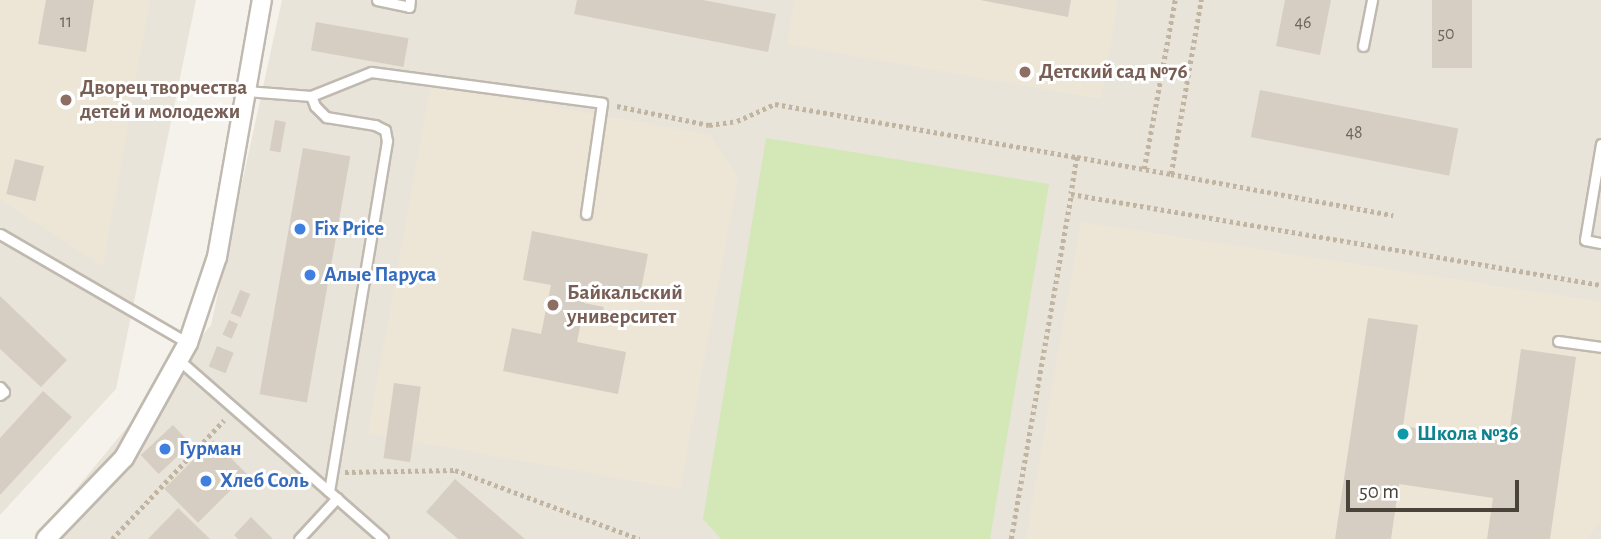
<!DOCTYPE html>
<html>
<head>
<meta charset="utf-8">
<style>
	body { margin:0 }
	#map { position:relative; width:1601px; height:539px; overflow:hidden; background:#f5f2ec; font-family:"Alegreya Sans",sans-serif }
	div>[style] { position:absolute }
	.residential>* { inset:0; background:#e9e4da }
	.education>* { inset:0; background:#ede6d7 }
	.green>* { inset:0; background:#d3e7b7 }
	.building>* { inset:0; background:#d6cec2; transform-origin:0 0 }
	.path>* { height:4.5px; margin-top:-2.25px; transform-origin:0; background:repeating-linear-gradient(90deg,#c1b5a1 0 3.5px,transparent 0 7px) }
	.roads { filter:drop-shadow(2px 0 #c0b9af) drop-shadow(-2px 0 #c0b9af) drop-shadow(0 2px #c0b9af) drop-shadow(0 -2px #c0b9af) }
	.service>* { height:9px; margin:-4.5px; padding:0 4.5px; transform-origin:4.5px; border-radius:4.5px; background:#fff }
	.minor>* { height:18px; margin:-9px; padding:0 9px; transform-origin:9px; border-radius:9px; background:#fff }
	.dots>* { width:19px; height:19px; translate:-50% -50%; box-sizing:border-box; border:4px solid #fff; border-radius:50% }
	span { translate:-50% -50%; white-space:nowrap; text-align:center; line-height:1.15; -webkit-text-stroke:6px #fff; paint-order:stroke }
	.number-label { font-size:18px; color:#6c665c }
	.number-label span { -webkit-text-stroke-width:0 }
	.education-label { font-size:21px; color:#785e54; font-weight:700 }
	.left { translate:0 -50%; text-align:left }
	.shop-label { font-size:21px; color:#366cbe; font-weight:700 }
	.culture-label { font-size:21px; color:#0d838f; font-weight:700 }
	.scale { position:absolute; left:1346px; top:480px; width:173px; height:32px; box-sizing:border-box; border:4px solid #49433a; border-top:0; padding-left:9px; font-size:21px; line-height:24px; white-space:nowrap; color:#49433a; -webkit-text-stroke:5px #fff; paint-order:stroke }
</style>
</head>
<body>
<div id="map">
	<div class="residential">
		<div style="clip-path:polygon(0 0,196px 0,116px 389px,0 515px)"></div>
		<div style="clip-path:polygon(282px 0,1601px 0,1601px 539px,35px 539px,211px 325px)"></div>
	</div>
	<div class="education">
		<div style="clip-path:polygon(0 0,150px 0,103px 266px,0 199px)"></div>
		<div style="clip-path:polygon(795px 0,1118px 0,1101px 99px,787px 44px)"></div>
		<div style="clip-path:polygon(431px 84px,709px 135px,738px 177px,680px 489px,368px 433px)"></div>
		<div style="clip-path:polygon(1081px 222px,1601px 302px,1601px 519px,1587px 539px,1026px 539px)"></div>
	</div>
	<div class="green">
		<div style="clip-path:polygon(766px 138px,1049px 184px,990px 539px,721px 539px,703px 519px)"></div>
	</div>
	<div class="building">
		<div style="clip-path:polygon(46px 0,94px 0,86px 52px,38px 44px)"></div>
		<div style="clip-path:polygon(577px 0,703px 0,776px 14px,768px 52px,574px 14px)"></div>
		<div style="clip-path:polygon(980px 0,1071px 0,1068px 17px)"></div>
		<div style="clip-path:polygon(1285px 0,1331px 0,1320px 55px,1276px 46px)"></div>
		<div style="left:1432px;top:0;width:40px;height:68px"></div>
		<div style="left:316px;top:22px;width:94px;height:29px;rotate:10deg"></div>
		<div style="left:1260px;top:90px;width:202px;height:48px;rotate:11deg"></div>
		<div style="left:275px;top:120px;width:11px;height:31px;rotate:10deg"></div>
		<div style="left:303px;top:148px;width:48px;height:250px;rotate:10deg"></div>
		<div style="left:15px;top:159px;width:30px;height:36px;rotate:14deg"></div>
		<div style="clip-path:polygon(532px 231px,648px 254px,639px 300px,587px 290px,584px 303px,604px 307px,600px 326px,581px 322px,577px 342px,626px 352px,618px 394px,503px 371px,512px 328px,541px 334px,551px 285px,523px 280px)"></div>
		<div style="left:240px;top:290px;width:11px;height:25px;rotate:22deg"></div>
		<div style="clip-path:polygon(0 296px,67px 360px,41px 387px,0 349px)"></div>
		<div style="clip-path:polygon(1368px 318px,1418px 325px,1403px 426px,1508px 442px,1521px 349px,1576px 357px,1550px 539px,1487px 539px,1493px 498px,1399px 484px,1391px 539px,1335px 539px)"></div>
		<div style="left:229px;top:320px;width:10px;height:16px;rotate:24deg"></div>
		<div style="left:217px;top:346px;width:18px;height:22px;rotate:22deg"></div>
		<div style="left:394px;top:383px;width:27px;height:76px;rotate:8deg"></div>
		<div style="clip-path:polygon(43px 391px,72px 417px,0 495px,0 438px)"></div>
		<div style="left:173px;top:425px;width:26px;height:44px;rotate:47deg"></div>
		<div style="left:213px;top:440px;width:48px;height:69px;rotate:45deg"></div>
		<div style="clip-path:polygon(455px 479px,525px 539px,458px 539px,426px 512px)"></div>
		<div style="clip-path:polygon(178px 508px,210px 539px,148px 539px)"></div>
		<div style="clip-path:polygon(251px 517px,273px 539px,238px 539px,234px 535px)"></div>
	</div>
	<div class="path">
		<div style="left:617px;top:106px;width:94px;rotate:11.7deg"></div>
		<div style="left:709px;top:125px;width:28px;rotate:-8deg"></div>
		<div style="left:737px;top:121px;width:42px;rotate:-24.1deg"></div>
		<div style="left:775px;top:104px;width:307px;rotate:10deg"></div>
		<div style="left:1077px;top:157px;width:37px;rotate:99deg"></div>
		<div style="left:1071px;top:194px;width:538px;rotate:9.74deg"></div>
		<div style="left:1077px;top:157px;width:96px;rotate:10.3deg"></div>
		<div style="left:1171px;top:174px;width:177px;rotate:-80.2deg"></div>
		<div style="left:1144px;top:169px;width:172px;rotate:-79.6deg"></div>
		<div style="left:1171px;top:174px;width:226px;rotate:10.5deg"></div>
		<div style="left:345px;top:472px;width:110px;rotate:-1deg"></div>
		<div style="left:455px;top:470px;width:197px;rotate:20.5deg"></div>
		<div style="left:112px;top:539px;width:163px;rotate:-46.7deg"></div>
		<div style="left:1011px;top:539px;width:350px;rotate:-80.1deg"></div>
	</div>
	<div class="roads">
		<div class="service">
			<div style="left:377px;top:0;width:33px;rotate:12deg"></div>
			<div style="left:409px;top:7px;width:7px;rotate:-82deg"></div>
			<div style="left:1363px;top:46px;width:47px;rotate:-78.9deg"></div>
			<div style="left:246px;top:91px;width:65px;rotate:4.4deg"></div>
			<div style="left:311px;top:96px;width:65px;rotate:-21.8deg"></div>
			<div style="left:371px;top:72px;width:233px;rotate:7.6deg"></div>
			<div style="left:602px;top:103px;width:112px;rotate:98.2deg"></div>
			<div style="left:311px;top:96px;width:11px;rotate:68deg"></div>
			<div style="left:315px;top:106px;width:16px;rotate:45deg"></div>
			<div style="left:326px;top:117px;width:50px;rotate:9.3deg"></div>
			<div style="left:375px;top:125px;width:11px;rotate:27deg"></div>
			<div style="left:385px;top:130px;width:11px;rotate:80deg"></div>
			<div style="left:387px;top:141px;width:355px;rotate:99.4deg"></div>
			<div style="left:1601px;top:144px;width:97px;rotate:99.5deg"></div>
			<div style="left:1585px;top:240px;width:16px;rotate:11deg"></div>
			<div style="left:0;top:234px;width:217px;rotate:30.1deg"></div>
			<div style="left:1558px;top:341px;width:43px;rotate:7.9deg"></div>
			<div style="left:180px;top:361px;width:270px;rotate:41.2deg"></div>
			<div style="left:0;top:387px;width:6px;rotate:51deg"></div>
			<div style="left:4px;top:392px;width:5px;rotate:143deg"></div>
			<div style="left:299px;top:539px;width:56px;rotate:-47.2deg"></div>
		</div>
		<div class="minor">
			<div style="left:46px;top:539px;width:112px;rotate:-46.1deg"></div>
			<div style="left:124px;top:458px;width:132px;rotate:-60.9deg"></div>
			<div style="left:188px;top:343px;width:91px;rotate:-71.4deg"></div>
			<div style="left:217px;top:257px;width:261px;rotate:-80.1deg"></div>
		</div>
	</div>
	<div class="dots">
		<div style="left:1025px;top:72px;background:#8d6e63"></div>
		<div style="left:66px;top:100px;background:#8d6e63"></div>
		<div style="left:300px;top:229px;background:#3f7fe0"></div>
		<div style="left:310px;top:275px;background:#3f7fe0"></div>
		<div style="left:553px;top:305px;background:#8d6e63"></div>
		<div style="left:1403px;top:434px;background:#0f9aa8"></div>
		<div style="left:165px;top:449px;background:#3f7fe0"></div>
		<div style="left:206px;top:481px;background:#3f7fe0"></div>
	</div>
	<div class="number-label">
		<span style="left:66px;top:22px">11</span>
		<span style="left:1303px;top:23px">46</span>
		<span style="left:1446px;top:34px">50</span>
		<span style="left:1354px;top:133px">48</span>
	</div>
	<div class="education-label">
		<span class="left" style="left:1039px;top:72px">Детский сад №76</span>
		<span class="left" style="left:80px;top:100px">Дворец творчества<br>детей и молодежи</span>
		<span class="left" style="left:567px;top:305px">Байкальский<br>университет</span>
	</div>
	<div class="shop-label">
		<span class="left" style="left:314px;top:229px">Fix Price</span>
		<span class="left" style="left:324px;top:275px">Алые Паруса</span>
		<span class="left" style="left:179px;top:449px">Гурман</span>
		<span class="left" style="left:220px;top:481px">Хлеб Соль</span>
	</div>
	<div class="culture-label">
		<span class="left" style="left:1417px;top:434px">Школа №36</span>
	</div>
	<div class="scale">50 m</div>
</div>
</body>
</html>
